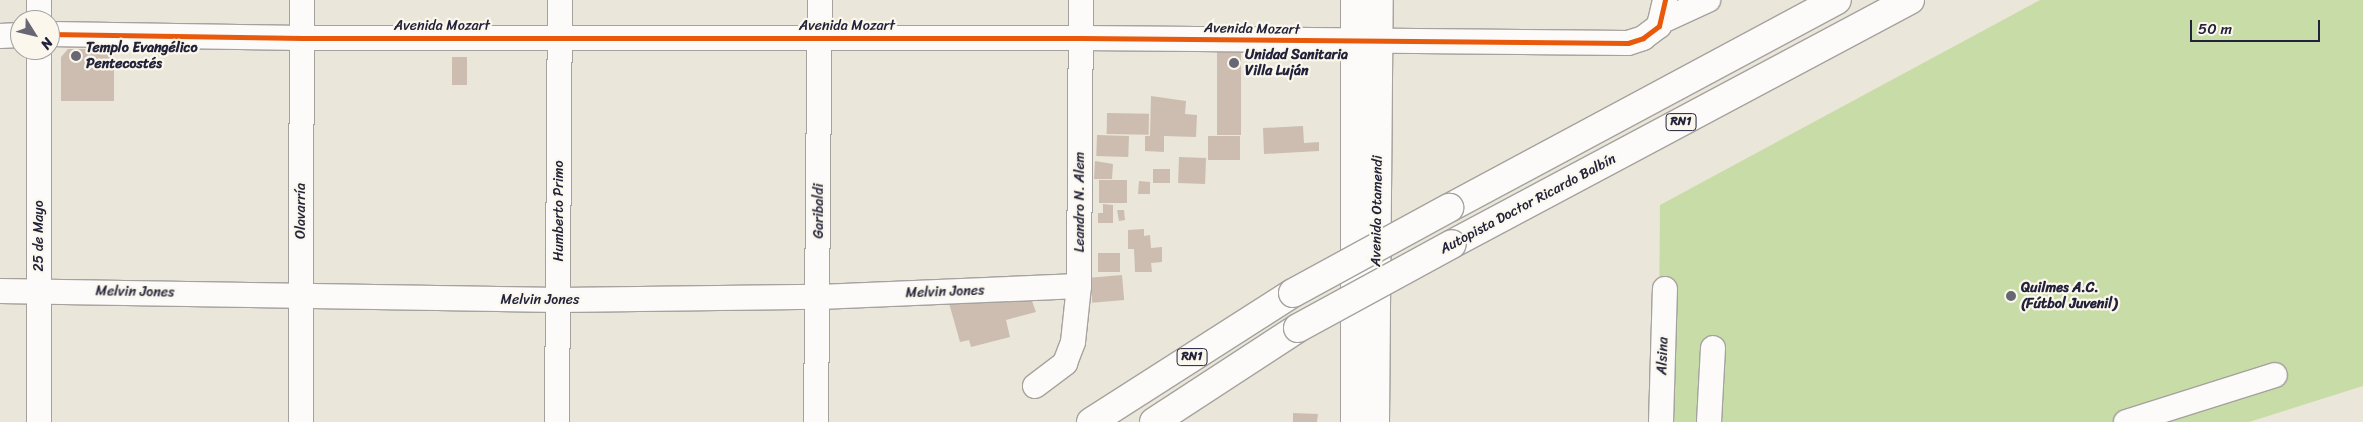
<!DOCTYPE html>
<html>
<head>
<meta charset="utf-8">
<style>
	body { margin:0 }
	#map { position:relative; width:2363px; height:422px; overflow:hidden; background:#ebe6da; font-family:Sriracha,sans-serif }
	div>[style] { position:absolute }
	.green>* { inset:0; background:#c8dca7 }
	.building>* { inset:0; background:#ccbdb0; transform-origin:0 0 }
	.roads { filter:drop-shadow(1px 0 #a5a29e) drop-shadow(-1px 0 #a5a29e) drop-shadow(0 1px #a5a29e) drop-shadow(0 -1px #a5a29e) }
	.minor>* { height:24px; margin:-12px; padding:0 12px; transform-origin:12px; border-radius:12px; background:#fcfbf9 }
	.major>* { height:28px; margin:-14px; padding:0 14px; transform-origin:14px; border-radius:14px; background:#fcfbf9 }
	.highway>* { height:28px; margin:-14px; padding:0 14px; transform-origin:14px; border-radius:14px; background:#fcfbf9 }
	.bridges { filter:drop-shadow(1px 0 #a5a29e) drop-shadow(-1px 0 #a5a29e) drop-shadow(0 1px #a5a29e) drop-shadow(0 -1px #a5a29e) }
	.highway-bridge>* { height:28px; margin:-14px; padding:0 14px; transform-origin:14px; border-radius:14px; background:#fcfbf9 }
	.cycleway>* { height:5px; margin:-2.5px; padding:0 2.5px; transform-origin:2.5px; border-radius:2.5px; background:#e8590c }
	.dots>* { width:14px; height:14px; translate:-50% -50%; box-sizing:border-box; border:2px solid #fbf7ec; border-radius:50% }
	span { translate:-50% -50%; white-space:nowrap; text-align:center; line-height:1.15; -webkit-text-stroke:4.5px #fbf7ec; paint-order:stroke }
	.shield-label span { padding:1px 4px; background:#fbf7ec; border:1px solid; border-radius:4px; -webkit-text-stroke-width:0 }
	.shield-label { font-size:12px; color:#22223b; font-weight:700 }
	.street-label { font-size:14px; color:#22223b }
	.poi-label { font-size:14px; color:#22223b; font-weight:700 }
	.left { translate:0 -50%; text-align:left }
	.north { position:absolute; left:10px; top:10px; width:50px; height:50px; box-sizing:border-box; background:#fbf7ec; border:1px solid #a4a2a5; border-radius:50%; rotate:126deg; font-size:14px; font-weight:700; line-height:20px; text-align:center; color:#22223b }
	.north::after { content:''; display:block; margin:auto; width:18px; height:22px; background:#686773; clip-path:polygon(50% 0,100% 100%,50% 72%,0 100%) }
	.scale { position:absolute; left:2190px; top:20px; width:130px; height:22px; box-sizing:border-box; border:2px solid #22223b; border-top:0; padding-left:6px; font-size:15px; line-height:18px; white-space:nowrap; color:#22223b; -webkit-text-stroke:4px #fbf7ec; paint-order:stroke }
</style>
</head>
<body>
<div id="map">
	<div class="green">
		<div style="clip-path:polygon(2040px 0,2363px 0,2363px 386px,2249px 422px,1658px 422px,1660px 205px)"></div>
	</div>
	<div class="building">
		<div style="left:1217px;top:44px;width:24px;height:91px"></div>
		<div style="clip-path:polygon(68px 49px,114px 49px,114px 101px,61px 101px,61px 57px)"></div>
		<div style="left:452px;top:57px;width:15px;height:28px"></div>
		<div style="clip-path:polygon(1151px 96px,1186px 101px,1185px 114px,1197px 115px,1196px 137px,1164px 136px,1164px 152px,1145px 151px,1145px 136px,1150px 136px)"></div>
		<div style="left:1107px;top:113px;width:42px;height:21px;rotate:1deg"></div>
		<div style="clip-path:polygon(1303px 126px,1304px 143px,1319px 142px,1319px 151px,1264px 154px,1263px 128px)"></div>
		<div style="left:1097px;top:135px;width:32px;height:21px;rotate:2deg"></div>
		<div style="left:1208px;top:136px;width:32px;height:24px"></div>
		<div style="left:1179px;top:157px;width:27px;height:26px;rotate:2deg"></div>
		<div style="clip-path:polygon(1095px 161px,1113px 164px,1112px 179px,1094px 179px)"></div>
		<div style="left:1153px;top:169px;width:17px;height:14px"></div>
		<div style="left:1099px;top:180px;width:28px;height:23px"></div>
		<div style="clip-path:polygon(1139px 181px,1150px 182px,1150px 194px,1138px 194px)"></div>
		<div style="clip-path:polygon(1103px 204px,1113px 205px,1113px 223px,1098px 223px,1098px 213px,1103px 213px)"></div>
		<div style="clip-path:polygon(1117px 210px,1124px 210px,1125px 220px,1119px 221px)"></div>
		<div style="clip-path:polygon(1144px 229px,1144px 236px,1150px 235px,1151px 248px,1162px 247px,1162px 262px,1151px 263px,1152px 272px,1135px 272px,1134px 249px,1128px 249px,1128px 230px)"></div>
		<div style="left:1098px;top:253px;width:22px;height:19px"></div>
		<div style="left:1122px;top:275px;width:25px;height:32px;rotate:85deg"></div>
		<div style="clip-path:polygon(1028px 290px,1036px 312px,1006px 320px,1010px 337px,971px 347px,969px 340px,960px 342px,949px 303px)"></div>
		<div style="clip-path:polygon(1293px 413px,1318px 414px,1317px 422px,1293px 422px)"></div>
	</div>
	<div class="roads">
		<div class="minor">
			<div style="left:39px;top:20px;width:20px;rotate:-90deg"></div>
			<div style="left:1660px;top:22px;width:53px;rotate:-24.6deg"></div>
			<div style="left:50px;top:34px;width:252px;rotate:0.9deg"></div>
			<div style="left:302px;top:38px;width:779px"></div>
			<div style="left:1081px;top:38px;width:547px;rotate:0.52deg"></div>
			<div style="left:1628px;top:43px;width:16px;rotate:-18deg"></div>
			<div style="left:1643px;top:38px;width:20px;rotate:-37deg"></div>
			<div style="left:1659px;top:26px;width:27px;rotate:-77deg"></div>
			<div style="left:0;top:36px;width:20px;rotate:-3deg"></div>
			<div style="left:0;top:291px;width:559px;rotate:0.92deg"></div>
			<div style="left:559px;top:300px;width:260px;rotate:-0.7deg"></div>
			<div style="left:819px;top:297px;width:260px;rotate:-2.4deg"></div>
			<div style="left:1035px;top:386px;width:38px;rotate:-37deg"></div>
			<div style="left:1065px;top:363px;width:22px;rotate:-69deg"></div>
			<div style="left:1073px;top:342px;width:56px;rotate:-83.9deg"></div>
			<div style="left:1079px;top:286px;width:286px;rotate:-89.6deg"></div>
			<div style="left:39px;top:422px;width:372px;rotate:-90deg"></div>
			<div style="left:301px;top:422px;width:422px;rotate:-89.9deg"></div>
			<div style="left:557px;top:422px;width:422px;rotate:-89.6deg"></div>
			<div style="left:816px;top:422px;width:422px;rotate:-89.5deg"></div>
			<div style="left:1661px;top:422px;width:133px;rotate:-88.3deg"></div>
			<div style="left:1709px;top:422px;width:74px;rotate:-86.9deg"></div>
			<div style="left:2126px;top:422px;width:156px;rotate:-17.5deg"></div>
		</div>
		<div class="major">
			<div style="left:1355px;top:422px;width:422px;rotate:-90deg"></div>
			<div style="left:1375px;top:422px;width:422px;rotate:-89.5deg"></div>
		</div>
		<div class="highway">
			<div style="left:1449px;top:208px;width:440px;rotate:-28.2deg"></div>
			<div style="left:1452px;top:244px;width:519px;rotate:-28.05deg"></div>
			<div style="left:1091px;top:422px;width:240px;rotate:-32.6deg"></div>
			<div style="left:1154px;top:422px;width:172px;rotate:-33.1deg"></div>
		</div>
	</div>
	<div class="bridges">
		<div class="highway-bridge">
			<div style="left:1293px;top:293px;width:178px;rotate:-28.6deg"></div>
			<div style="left:1298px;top:328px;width:175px;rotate:-28.6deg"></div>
		</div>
	</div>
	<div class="cycleway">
		<div style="left:50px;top:34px;width:252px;rotate:0.9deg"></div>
		<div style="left:302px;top:38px;width:779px"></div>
		<div style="left:1081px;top:38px;width:547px;rotate:0.52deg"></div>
		<div style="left:1628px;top:43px;width:16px;rotate:-18deg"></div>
		<div style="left:1643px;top:38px;width:20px;rotate:-37deg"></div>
		<div style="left:1659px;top:26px;width:27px;rotate:-77deg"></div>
	</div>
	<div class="dots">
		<div style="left:76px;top:56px;background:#686773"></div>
		<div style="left:1234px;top:63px;background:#686773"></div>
		<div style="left:2011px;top:296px;background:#686773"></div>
	</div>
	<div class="shield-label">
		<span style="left:1681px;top:122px">RN1</span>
		<span style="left:1192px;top:357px">RN1</span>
	</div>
	<div class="street-label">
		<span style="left:442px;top:26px">Avenida Mozart</span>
		<span style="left:847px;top:26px">Avenida Mozart</span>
		<span style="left:1252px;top:29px;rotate:1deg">Avenida Mozart</span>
		<span style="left:1080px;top:202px;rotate:-90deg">Leandro N. Alem</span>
		<span style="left:1528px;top:204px;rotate:-28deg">Autopista Doctor Ricardo Balbín</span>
		<span style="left:301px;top:211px;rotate:-90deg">Olavarría</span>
		<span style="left:559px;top:211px;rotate:-90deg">Humberto Primo</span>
		<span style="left:819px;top:211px;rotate:-90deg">Garibaldi</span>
		<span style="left:1377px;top:211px;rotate:-89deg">Avenida Otamendi</span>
		<span style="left:39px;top:236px;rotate:-90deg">25 de Mayo</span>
		<span style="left:135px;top:292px;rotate:1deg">Melvin Jones</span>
		<span style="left:945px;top:292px;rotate:-2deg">Melvin Jones</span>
		<span style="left:540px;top:300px">Melvin Jones</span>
		<span style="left:1663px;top:356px;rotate:-88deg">Alsina</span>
	</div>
	<div class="poi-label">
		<span class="left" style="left:86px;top:56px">Templo Evangélico<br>Pentecostés</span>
		<span class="left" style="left:1245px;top:63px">Unidad Sanitaria<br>Villa Luján</span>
		<span class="left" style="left:2021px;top:296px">Quilmes A.C.<br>(Fútbol Juvenil)</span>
	</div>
	<div class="north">N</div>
	<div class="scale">50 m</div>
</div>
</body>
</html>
